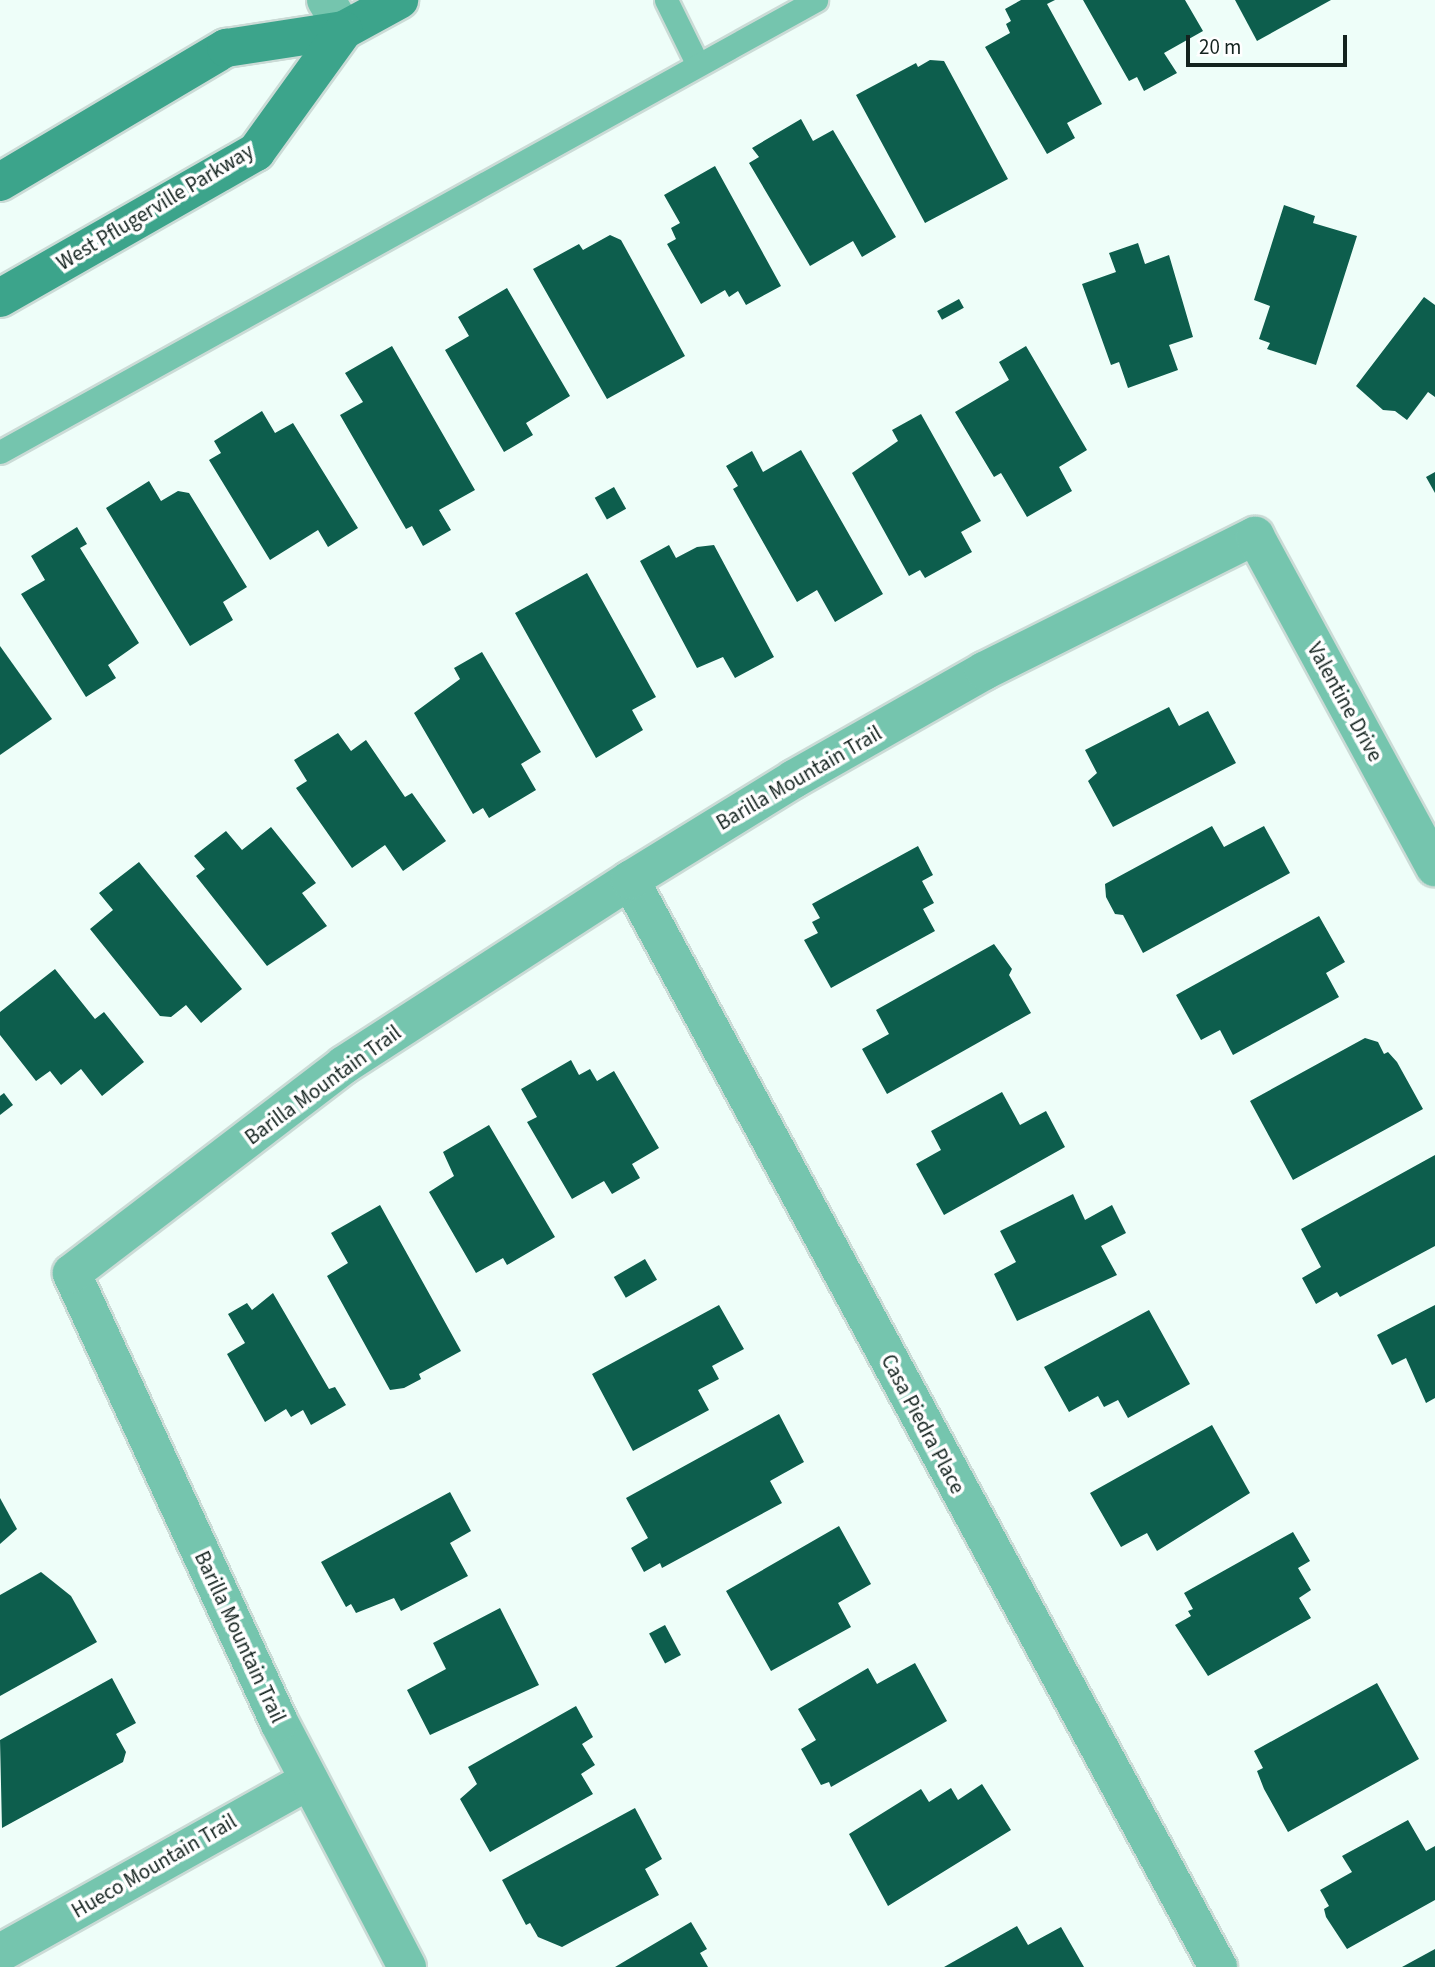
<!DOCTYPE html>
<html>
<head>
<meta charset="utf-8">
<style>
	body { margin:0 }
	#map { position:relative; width:1435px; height:1967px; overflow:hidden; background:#eefef9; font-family:"Source Sans 3",sans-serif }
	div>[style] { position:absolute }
	.building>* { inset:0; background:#0d5e4d; transform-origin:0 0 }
	.roads { filter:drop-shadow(2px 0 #cbdbd6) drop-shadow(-2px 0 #cbdbd6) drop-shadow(0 2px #cbdbd6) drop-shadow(0 -2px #cbdbd6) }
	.service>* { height:23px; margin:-11.5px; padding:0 11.5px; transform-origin:11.5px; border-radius:11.5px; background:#75c5ae }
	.minor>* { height:38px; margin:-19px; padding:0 19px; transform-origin:19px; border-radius:19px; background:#75c5ae }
	.secondary>* { height:38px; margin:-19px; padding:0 19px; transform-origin:19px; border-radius:19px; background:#3ca48b }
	span { translate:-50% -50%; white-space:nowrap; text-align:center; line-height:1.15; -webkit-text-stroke:7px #fff; paint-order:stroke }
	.street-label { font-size:21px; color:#14231f }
	.scale { position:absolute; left:1186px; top:35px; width:161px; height:32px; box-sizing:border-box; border:4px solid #14231f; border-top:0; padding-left:9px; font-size:21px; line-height:24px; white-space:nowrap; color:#14231f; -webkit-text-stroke:5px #fff; paint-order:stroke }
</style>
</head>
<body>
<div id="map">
	<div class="building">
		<div style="clip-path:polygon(1021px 0,1055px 0,1047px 4px,1102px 104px,1067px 123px,1075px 138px,1047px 154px,985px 47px,1010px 33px,1006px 24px,1011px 21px,1005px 9px)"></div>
		<div style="clip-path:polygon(1083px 0,1185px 0,1203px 31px,1164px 53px,1177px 73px,1144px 91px,1137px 77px,1129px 81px)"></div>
		<div style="clip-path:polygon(1235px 0,1331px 0,1257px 41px)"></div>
		<div style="clip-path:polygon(930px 60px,944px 61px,1008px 179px,925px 223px,856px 95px,916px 63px,918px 67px)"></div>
		<div style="clip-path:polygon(801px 119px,813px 141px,833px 130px,896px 237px,862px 257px,853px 241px,810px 266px,749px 163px,759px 157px,752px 148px)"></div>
		<div style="clip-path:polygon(715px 166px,781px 286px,746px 305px,738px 291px,729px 297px,725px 290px,701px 304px,667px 244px,676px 239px,671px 228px,680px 223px,664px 195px)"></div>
		<div style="clip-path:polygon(1284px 205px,1315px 216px,1313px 223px,1357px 236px,1316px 365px,1267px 349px,1270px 343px,1259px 339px,1270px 306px,1254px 300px)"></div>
		<div style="clip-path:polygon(610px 235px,621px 240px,685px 356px,607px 399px,533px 269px,579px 244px,583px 250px)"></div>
		<div style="clip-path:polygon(1138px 243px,1145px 264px,1169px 255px,1193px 337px,1169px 345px,1178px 370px,1128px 388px,1119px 362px,1111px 365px,1082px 284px,1116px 272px,1109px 253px)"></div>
		<div style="clip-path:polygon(507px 288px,570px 396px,526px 423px,533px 435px,504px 452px,445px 350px,469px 336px,458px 317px)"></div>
		<div style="clip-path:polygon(1424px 297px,1435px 305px,1435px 397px,1428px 392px,1407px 420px,1395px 411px,1383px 410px,1356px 386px)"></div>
		<div style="left:959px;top:299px;width:10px;height:25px;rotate:61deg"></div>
		<div style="clip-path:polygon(392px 346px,475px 490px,439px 510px,451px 530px,423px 546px,412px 526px,406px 529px,340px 415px,363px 402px,345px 373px)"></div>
		<div style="clip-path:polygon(1026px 346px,1087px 450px,1059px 467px,1072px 491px,1027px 517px,1001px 473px,994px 477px,955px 412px,1009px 380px,999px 362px)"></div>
		<div style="clip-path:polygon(262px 411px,275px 433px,293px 423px,358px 528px,328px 547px,318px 530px,270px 560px,209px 460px,221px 453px,214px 441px)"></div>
		<div style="clip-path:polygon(921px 414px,981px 521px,961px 532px,972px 552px,925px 578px,920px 570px,909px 576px,852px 473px,898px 441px,892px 430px)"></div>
		<div style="clip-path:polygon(801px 450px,883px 594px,835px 622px,817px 590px,797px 602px,733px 489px,738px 486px,726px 466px,752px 451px,763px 472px)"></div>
		<div style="clip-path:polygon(1435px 472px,1435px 493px,1426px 477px)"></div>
		<div style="clip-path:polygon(149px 481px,161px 501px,178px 491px,189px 493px,247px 587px,223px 602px,233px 620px,190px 646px,106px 508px)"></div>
		<div style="left:614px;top:487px;width:25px;height:22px;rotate:61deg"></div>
		<div style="clip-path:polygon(77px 527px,87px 544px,80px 548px,139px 643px,108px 665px,116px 678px,86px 697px,21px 594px,45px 580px,31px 556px)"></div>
		<div style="clip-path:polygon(669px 545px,676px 558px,697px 547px,714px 545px,774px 657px,735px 678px,723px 657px,697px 668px,640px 561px)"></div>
		<div style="clip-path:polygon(587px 573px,656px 697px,632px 710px,643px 730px,596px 758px,515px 613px)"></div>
		<div style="clip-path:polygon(0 646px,52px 719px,0 755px)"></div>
		<div style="clip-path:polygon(482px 652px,541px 752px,521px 764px,536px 790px,489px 818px,483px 808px,473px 814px,414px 713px,460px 679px,454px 668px)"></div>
		<div style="clip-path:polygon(1169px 707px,1179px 726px,1208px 711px,1236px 763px,1113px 827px,1088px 781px,1097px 773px,1085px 750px)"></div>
		<div style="clip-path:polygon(338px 733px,351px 751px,366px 740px,405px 797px,412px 793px,446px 841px,403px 871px,385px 845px,352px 868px,296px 788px,307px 781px,294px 760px)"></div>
		<div style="clip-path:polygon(1212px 826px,1224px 847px,1264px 826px,1290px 873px,1143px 953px,1123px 915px,1115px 914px,1106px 897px,1105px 884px)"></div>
		<div style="clip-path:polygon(271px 827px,316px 883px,302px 893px,327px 926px,267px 966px,196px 876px,205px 869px,194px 856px,226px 831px,242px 850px)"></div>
		<div style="clip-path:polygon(918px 846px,933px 875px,922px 881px,934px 903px,923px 909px,935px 931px,831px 988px,804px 940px,818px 933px,812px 922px,820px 918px,812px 904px)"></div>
		<div style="clip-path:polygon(139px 862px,242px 989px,201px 1023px,186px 1005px,171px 1017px,160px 1016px,90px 929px,113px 910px,99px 893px)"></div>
		<div style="clip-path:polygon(1319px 916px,1345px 962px,1326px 973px,1339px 997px,1233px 1055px,1220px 1030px,1201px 1040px,1176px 995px)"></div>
		<div style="clip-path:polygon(994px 944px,1012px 969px,1009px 975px,1031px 1013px,887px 1094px,862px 1049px,889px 1034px,876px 1010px)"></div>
		<div style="clip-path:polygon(55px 969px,95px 1019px,104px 1012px,144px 1062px,102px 1096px,81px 1069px,61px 1085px,50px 1071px,36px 1081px,0 1035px,0 1012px)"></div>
		<div style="clip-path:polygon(1365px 1038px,1378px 1042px,1384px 1054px,1388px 1052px,1397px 1062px,1423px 1109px,1293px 1180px,1250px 1101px)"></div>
		<div style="clip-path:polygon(571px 1060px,579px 1075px,590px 1069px,597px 1081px,614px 1071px,659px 1148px,632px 1164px,640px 1178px,612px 1194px,604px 1181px,572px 1199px,527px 1122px,537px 1117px,521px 1089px)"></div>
		<div style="clip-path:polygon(1002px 1092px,1020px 1125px,1046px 1111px,1065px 1147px,944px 1215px,916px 1164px,941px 1150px,931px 1131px)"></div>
		<div style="clip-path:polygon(4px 1093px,13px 1105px,0 1115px,0 1096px)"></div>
		<div style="clip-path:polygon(489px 1125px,555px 1237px,507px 1265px,503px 1258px,476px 1273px,429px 1192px,454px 1176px,443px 1152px)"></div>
		<div style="clip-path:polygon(1435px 1155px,1435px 1246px,1340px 1297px,1337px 1292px,1316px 1304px,1302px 1278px,1321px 1267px,1301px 1229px)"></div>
		<div style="clip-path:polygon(1073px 1194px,1085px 1220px,1112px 1205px,1126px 1233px,1101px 1246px,1117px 1275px,1017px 1321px,994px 1274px,1016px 1262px,1000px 1231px)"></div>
		<div style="clip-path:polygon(380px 1205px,461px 1351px,419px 1374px,421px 1379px,404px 1388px,390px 1390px,327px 1276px,348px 1263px,331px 1233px)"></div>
		<div style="left:645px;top:1259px;width:24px;height:36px;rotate:60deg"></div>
		<div style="clip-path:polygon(273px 1293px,329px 1389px,335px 1387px,346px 1405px,311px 1425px,303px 1410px,291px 1417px,286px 1409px,265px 1422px,227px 1354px,245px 1343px,228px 1314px,247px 1303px,252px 1310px)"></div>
		<div style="clip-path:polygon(719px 1305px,744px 1349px,712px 1366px,719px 1379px,698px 1390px,709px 1410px,633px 1451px,592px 1374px)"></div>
		<div style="clip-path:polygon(1435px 1305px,1435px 1398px,1426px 1403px,1406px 1358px,1392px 1365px,1377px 1335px)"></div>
		<div style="clip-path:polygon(1149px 1310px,1190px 1384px,1128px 1418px,1118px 1400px,1104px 1407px,1098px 1396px,1069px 1412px,1044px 1367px)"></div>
		<div style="clip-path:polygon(779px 1414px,804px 1462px,770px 1481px,782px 1503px,662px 1568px,660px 1563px,644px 1572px,631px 1548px,648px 1538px,626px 1498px)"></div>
		<div style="clip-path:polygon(1212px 1425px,1250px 1493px,1157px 1551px,1147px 1533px,1121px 1547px,1090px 1493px)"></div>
		<div style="clip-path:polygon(450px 1492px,471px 1531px,450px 1543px,468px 1576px,401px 1611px,394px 1598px,356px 1613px,351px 1604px,346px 1607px,321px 1562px)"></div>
		<div style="clip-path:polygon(0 1498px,17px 1529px,0 1544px)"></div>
		<div style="clip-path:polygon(839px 1526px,871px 1584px,838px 1603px,851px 1627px,771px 1671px,726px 1591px)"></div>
		<div style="clip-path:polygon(1293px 1532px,1310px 1561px,1298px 1568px,1311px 1590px,1299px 1598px,1311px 1618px,1208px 1676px,1175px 1625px,1191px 1616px,1188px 1611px,1193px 1609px,1184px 1593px)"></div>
		<div style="clip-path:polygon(41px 1572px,71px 1596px,97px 1642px,0 1696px,0 1595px)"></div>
		<div style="clip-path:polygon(500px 1608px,539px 1685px,430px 1735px,407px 1690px,446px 1669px,433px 1643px)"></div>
		<div style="left:665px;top:1625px;width:34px;height:18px;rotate:62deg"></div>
		<div style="clip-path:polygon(915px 1663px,947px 1721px,831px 1787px,829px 1782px,821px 1785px,801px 1749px,816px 1740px,798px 1709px,868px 1668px,877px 1684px)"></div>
		<div style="clip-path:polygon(112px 1678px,136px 1723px,116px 1734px,126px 1752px,123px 1762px,2px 1828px,0 1740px)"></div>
		<div style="clip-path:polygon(1377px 1683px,1419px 1759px,1288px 1832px,1264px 1789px,1257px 1771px,1263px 1768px,1254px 1751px)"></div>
		<div style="clip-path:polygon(576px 1706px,593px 1737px,582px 1744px,595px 1765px,581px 1774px,593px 1794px,490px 1852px,460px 1799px,477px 1784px,468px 1767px)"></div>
		<div style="clip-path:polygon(982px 1784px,1011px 1830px,888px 1906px,849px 1834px,921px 1789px,929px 1802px,951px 1788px,958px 1800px)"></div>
		<div style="clip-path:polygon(635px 1808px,662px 1859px,645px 1869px,659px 1895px,562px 1947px,538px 1937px,530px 1923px,526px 1925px,502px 1880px)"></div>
		<div style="clip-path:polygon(1408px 1820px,1426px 1851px,1435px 1846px,1435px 1900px,1347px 1949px,1326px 1917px,1324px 1909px,1329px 1906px,1320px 1890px,1352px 1872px,1342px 1856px)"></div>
		<div style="clip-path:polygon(691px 1922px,707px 1949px,700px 1953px,708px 1967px,615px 1967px)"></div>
		<div style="clip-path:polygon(1017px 1926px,1028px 1945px,1061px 1927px,1084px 1967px,944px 1967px)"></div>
		<div style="clip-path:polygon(1435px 1949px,1435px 1967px,1402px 1967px)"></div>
	</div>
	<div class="roads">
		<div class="service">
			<div style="left:666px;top:0;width:72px;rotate:63.8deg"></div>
			<div style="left:0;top:452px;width:933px;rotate:-28.98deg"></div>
		</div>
		<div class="minor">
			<div style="left:326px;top:0;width:35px;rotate:59deg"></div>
			<div style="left:630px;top:880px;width:1236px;rotate:61.59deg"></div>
			<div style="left:0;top:1953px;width:354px;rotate:-29.2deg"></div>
			<div style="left:407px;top:1967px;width:276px;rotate:-117.6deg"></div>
			<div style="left:279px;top:1722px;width:494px;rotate:-114.8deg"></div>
			<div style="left:72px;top:1273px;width:342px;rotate:-37.4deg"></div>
			<div style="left:344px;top:1065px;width:341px;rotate:-32.9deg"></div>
			<div style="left:630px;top:880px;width:193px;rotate:-31.6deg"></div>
			<div style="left:794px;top:779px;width:219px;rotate:-29.6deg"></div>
			<div style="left:984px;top:671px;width:303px;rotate:-26.5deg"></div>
			<div style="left:1255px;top:536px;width:377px;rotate:61.5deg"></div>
		</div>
		<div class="secondary">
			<div style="left:0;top:182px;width:263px;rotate:-30.7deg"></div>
			<div style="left:226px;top:48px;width:119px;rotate:-8.7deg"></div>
			<div style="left:344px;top:30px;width:63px;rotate:-28.6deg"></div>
			<div style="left:0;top:298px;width:295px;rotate:-29.7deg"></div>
			<div style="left:256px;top:152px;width:150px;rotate:-54.2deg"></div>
		</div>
	</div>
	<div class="street-label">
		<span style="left:155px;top:207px;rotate:-31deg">West Pflugerville Parkway</span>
		<span style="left:1345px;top:702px;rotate:61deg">Valentine Drive</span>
		<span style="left:799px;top:778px;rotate:-30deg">Barilla Mountain Trail</span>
		<span style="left:323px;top:1085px;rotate:-36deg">Barilla Mountain Trail</span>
		<span style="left:923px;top:1424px;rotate:62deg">Casa Piedra Place</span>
		<span style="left:240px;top:1637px;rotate:65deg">Barilla Mountain Trail</span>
		<span style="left:154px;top:1866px;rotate:-30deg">Hueco Mountain Trail</span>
	</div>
	<div class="scale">20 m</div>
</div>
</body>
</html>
